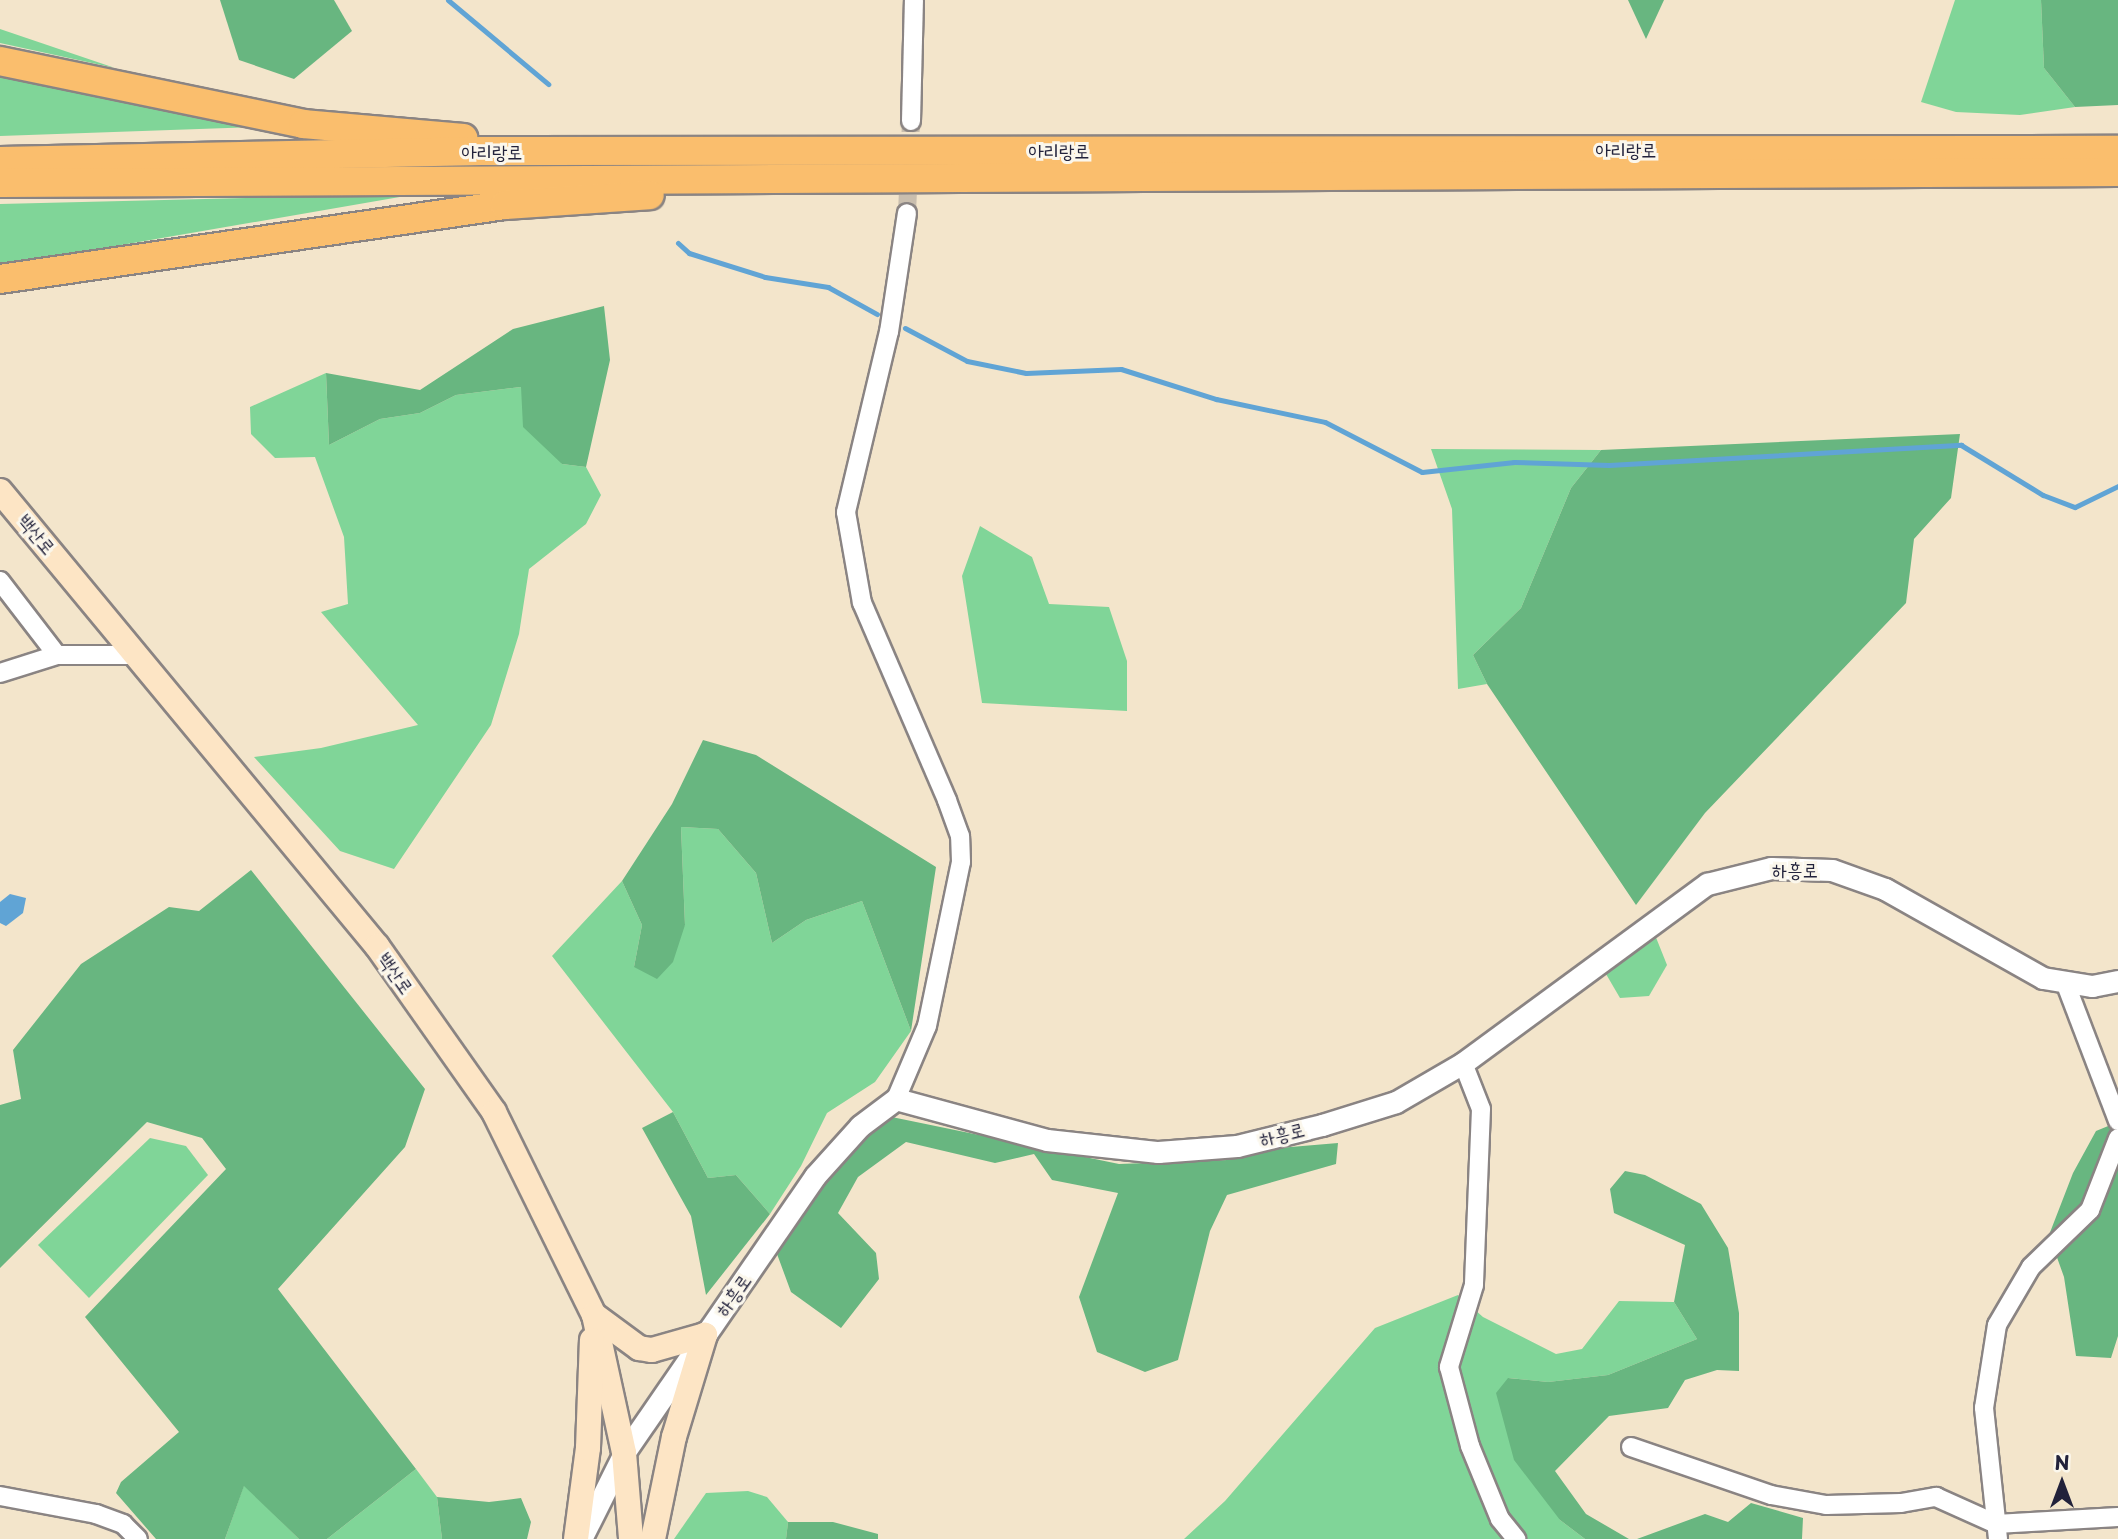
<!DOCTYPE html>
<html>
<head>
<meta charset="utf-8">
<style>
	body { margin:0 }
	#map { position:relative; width:2118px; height:1539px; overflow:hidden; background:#f3e5cb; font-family:"Playpen Sans","Poor Story",sans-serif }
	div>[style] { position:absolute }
	.green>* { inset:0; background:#80d598 }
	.forest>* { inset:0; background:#68b680 }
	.water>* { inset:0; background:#60a4d5 }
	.stream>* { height:5px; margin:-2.5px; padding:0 2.5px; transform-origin:2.5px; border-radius:2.5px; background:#60a4d5 }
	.minor-tunnel>* { height:18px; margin-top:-9px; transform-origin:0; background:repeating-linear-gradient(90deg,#c9beae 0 18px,transparent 0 27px) }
	.roads { filter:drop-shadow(2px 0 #8a8483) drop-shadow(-2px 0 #8a8483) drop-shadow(0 2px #8a8483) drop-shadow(0 -2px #8a8483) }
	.minor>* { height:18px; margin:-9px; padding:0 9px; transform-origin:9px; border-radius:9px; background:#fff }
	.tertiary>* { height:21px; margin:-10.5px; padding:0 10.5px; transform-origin:10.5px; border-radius:10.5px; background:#fff }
	.secondary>* { height:24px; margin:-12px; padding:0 12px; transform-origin:12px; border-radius:12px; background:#fde5c5 }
	.trunk>* { height:28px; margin:-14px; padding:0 14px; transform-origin:14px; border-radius:14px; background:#fabe6d }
	span { translate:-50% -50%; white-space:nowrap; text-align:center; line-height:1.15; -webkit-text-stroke:6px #fbf7ec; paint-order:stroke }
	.street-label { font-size:19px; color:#22223b }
	.north { position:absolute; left:2027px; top:1448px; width:70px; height:70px; -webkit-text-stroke:5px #fbf7ec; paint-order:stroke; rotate:0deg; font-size:19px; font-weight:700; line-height:28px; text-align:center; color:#22223b }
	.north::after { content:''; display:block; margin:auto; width:24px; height:32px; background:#22223b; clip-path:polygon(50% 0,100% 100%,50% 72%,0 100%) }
</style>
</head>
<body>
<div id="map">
	<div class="green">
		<div style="clip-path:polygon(1955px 0,2041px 0,2044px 68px,2075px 107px,2020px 115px,1956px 112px,1921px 102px)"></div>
		<div style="clip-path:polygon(0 29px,115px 68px,0 43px)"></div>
		<div style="clip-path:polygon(0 75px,258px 127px,0 136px)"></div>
		<div style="clip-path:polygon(417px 194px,0 266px,0 204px)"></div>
		<div style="clip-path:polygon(326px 373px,329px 445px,380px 419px,420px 413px,456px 395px,521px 387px,562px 464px,586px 467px,601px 495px,586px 524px,529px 569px,519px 634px,491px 725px,394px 869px,340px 851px,254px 757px,321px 748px,418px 725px,321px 612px,348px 604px,344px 537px,315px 457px,275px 458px,251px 434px,250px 407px)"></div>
		<div style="clip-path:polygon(1431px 449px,1601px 450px,1571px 488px,1521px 608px,1473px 655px,1487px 684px,1458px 689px,1452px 509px)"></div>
		<div style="clip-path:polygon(980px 526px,1032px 557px,1049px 604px,1109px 607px,1127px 661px,1127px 711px,982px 703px,962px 576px)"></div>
		<div style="clip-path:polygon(681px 827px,718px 829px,756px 873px,772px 943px,806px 920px,862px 901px,911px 1031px,875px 1082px,827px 1113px,801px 1166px,770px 1214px,736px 1175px,708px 1178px,673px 1112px,552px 956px,622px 881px,642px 925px,634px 967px,685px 925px)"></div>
		<div style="clip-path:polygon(1655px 935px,1667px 965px,1649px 996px,1620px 998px,1606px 974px)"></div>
		<div style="clip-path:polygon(150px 1138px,186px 1146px,208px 1175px,89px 1298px,38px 1245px)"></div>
		<div style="clip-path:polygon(1458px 1295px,1483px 1317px,1556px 1354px,1582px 1349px,1619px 1301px,1674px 1302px,1697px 1339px,1608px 1375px,1548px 1382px,1509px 1378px,1560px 1520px,1585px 1539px,1184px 1539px,1225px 1501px,1375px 1328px)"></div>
		<div style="clip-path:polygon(416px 1469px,437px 1497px,442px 1539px,327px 1539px)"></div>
		<div style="clip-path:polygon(244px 1485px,299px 1539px,225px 1539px)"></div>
		<div style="clip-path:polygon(748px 1491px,767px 1497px,788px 1522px,786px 1539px,674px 1539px,706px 1493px)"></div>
	</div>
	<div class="forest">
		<div style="clip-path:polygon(220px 0,334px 0,352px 31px,294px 79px,239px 60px)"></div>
		<div style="clip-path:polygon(1628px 0,1664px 0,1646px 39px)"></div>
		<div style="clip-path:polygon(2041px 0,2118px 0,2118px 105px,2075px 107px,2044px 68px)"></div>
		<div style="clip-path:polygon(604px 306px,610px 360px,586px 467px,562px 464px,523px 427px,521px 387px,456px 395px,420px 413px,380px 419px,329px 445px,326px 373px,420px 390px,513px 329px)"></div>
		<div style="clip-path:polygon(1960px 434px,1951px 498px,1914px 539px,1906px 603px,1705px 813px,1636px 905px,1487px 684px,1473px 655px,1521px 608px,1571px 488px,1601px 450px)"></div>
		<div style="clip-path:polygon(703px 740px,756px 755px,936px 867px,911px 1031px,862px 901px,806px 920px,772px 943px,756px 873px,718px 829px,681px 827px,685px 925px,673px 962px,657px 979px,634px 967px,642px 925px,622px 881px,672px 804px)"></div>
		<div style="clip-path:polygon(251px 870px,425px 1089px,405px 1147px,278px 1289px,416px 1469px,327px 1539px,299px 1539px,244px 1486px,225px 1539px,156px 1539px,116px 1493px,121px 1482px,179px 1432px,85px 1317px,226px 1169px,202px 1138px,147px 1122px,0 1268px,0 1105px,21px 1099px,13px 1050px,81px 964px,169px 907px,199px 911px)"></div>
		<div style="clip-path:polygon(673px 1112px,708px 1178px,736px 1175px,770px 1214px,706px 1295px,691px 1216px,642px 1128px)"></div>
		<div style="clip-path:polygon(882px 1115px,1119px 1164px,1227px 1160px,1279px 1148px,1338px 1143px,1336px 1164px,1227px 1195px,1210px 1231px,1178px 1360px,1145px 1372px,1097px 1352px,1079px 1297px,1118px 1193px,1052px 1180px,1034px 1154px,995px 1163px,906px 1142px,858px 1177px,838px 1213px,876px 1253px,879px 1279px,841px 1328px,791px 1292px,777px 1254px,825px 1179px)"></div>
		<div style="clip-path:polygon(2118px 1122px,2118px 1336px,2111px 1358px,2076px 1356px,2064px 1277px,2049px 1235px,2073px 1173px,2096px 1131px)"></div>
		<div style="clip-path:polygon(1625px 1171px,1645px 1175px,1701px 1204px,1728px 1248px,1739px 1313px,1739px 1371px,1717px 1370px,1685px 1380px,1668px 1408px,1609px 1416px,1555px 1471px,1586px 1514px,1629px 1539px,1585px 1539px,1560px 1520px,1514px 1460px,1496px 1393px,1508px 1378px,1548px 1382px,1608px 1375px,1697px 1339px,1674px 1302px,1685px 1245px,1614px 1213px,1610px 1189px)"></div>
		<div style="clip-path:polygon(437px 1497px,489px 1502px,521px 1498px,531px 1522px,527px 1539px,442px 1539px)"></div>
		<div style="clip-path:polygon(1751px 1503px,1803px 1518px,1802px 1539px,1637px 1539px,1705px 1514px,1728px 1522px)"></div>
		<div style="clip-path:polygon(788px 1522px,833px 1522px,878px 1534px,878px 1539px,786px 1539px)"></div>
	</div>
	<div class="water">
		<div style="clip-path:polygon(10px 894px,26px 898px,23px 913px,6px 926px,0 923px,0 902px)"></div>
	</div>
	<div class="stream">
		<div style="left:448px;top:0;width:131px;rotate:40deg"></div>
		<div style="left:678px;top:243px;width:15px;rotate:42deg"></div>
		<div style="left:689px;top:253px;width:80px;rotate:17.5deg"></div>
		<div style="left:765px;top:277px;width:64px;rotate:9deg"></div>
		<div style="left:828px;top:287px;width:56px;rotate:28.9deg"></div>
		<div style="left:905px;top:328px;width:70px;rotate:28deg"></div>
		<div style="left:967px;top:361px;width:60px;rotate:11.5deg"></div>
		<div style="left:1026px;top:373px;width:95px;rotate:-2.4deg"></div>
		<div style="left:1121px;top:369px;width:100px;rotate:17.5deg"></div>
		<div style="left:1216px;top:399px;width:111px;rotate:11.9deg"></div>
		<div style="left:1325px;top:422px;width:109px;rotate:27.3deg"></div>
		<div style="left:1422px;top:472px;width:93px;rotate:-6.2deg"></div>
		<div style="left:1514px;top:462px;width:95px;rotate:1.8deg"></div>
		<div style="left:1609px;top:465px;width:353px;rotate:-3.3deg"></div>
		<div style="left:1961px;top:445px;width:96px;rotate:31.4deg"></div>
		<div style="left:2043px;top:495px;width:34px;rotate:21deg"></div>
		<div style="left:2075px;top:507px;width:48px;rotate:-26deg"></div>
	</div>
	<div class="minor-tunnel">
		<div style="left:907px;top:213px;width:92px;rotate:-87.5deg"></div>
	</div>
	<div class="roads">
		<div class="minor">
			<div style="left:911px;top:121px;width:121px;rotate:-88.6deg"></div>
			<div style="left:0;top:581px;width:93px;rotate:52.4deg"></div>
			<div style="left:0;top:673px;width:60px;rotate:-17.5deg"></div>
			<div style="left:57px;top:655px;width:78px"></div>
			<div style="left:2065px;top:982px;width:149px;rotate:69.1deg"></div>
			<div style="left:1463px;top:1063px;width:49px;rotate:68.6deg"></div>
			<div style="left:1481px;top:1109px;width:176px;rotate:92.3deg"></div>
			<div style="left:1474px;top:1285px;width:86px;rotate:107deg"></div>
			<div style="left:1449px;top:1367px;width:82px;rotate:75.1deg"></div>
			<div style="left:1470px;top:1446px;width:79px;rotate:67.7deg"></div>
			<div style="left:1500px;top:1519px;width:26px;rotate:51deg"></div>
			<div style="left:896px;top:1099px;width:79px;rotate:-67deg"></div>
			<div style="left:927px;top:1026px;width:167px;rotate:-78.3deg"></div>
			<div style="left:961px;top:862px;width:26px;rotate:-92deg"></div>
			<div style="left:960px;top:836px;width:38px;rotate:-110deg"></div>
			<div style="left:947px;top:800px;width:215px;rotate:-113.3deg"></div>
			<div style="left:862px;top:603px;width:92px;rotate:-100deg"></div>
			<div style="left:846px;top:512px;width:185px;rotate:-76.6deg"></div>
			<div style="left:889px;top:332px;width:120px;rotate:-81.4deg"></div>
			<div style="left:1631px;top:1447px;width:148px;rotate:18.9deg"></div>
			<div style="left:1771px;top:1495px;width:56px;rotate:10.3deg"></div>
			<div style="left:1826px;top:1505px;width:75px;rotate:-1.5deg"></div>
			<div style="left:1901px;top:1503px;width:36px;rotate:-10deg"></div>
			<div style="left:1936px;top:1497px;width:66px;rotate:24.2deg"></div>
			<div style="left:1996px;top:1524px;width:122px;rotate:-3.3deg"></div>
			<div style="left:0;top:1496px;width:98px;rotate:10.6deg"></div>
			<div style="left:96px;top:1514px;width:29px;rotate:20deg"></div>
			<div style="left:123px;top:1524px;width:21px;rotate:45deg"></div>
			<div style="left:1998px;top:1539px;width:132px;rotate:-96.1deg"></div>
			<div style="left:1984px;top:1408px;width:84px;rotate:-81.1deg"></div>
			<div style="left:1997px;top:1325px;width:67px;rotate:-59.6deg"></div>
			<div style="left:2031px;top:1267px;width:82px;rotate:-44deg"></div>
			<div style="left:2090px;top:1210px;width:77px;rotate:-68.7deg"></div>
		</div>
		<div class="tertiary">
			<div style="left:581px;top:1539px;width:96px;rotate:-63.4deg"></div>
			<div style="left:624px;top:1453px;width:336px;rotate:-55.4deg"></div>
			<div style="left:815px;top:1176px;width:67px;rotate:-48deg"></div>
			<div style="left:860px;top:1126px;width:45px;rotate:-36.9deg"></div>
			<div style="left:896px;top:1099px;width:156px;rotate:15.2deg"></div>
			<div style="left:1047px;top:1140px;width:112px;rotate:6.2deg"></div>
			<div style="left:1158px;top:1152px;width:79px;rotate:-4.3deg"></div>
			<div style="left:1237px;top:1146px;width:88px;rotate:-13.9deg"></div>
			<div style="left:1322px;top:1125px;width:77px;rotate:-17.3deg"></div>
			<div style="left:1396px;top:1102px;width:78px;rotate:-30.2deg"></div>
			<div style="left:1463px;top:1063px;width:303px;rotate:-36.3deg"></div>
			<div style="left:1707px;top:884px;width:66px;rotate:-14deg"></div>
			<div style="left:1771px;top:868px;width:61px;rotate:1.9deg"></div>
			<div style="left:1832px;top:870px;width:56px;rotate:19.7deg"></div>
			<div style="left:1885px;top:889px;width:181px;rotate:29.4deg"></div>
			<div style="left:2043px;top:978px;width:50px;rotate:9.3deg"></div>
			<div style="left:2092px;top:986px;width:26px;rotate:-11deg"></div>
		</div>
		<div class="secondary">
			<div style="left:0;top:491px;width:591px;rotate:50.36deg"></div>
			<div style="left:377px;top:946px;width:203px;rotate:54.8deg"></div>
			<div style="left:494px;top:1112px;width:226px;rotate:63.8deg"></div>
			<div style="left:594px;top:1315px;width:141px;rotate:77.7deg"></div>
			<div style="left:624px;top:1453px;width:86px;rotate:85.3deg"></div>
			<div style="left:594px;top:1315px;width:56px;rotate:36.3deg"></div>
			<div style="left:639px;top:1348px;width:13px;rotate:9deg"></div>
			<div style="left:652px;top:1350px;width:55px;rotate:-15.8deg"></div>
			<div style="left:576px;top:1539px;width:92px;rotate:-82.5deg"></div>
			<div style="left:588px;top:1448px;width:108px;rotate:-87.9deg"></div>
			<div style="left:653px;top:1539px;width:104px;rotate:-78.4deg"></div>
			<div style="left:674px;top:1437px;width:107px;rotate:-73.1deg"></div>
		</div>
		<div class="trunk">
			<div style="left:0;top:61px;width:309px;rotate:11.7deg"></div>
			<div style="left:303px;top:124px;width:161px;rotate:5deg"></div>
			<div style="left:0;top:161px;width:482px;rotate:-1.2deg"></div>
			<div style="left:482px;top:151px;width:1636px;rotate:-0.04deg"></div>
			<div style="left:0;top:183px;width:2118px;rotate:-0.3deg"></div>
			<div style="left:0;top:279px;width:510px;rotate:-8.34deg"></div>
			<div style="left:505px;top:205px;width:145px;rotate:-3.9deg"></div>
		</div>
	</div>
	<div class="street-label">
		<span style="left:1626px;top:150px">아리랑로</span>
		<span style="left:1059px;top:151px">아리랑로</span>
		<span style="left:492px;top:152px">아리랑로</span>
		<span style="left:37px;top:534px;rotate:50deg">백산로</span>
		<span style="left:1795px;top:870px">하흥로</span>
		<span style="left:396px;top:973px;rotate:55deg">백산로</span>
		<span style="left:1282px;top:1134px;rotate:-14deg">하흥로</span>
		<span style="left:733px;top:1295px;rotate:-55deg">하흥로</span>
	</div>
	<div class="north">N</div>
</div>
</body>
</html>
